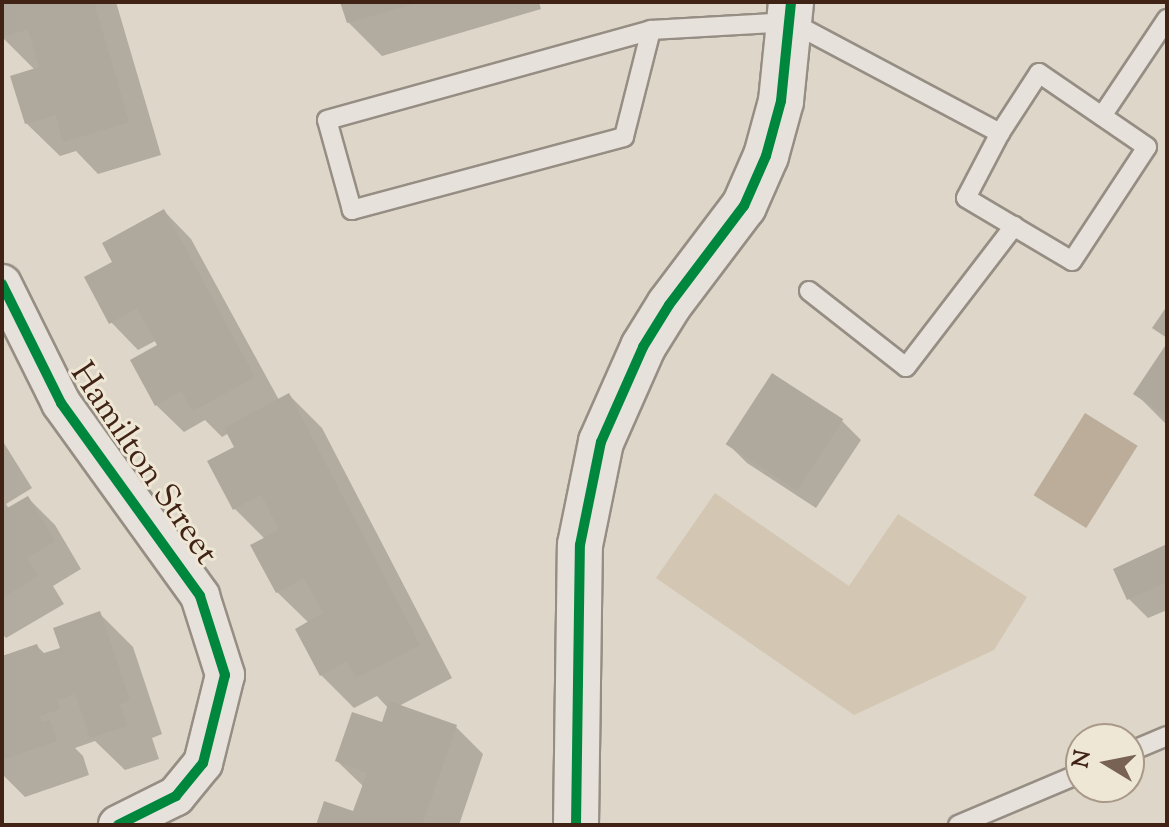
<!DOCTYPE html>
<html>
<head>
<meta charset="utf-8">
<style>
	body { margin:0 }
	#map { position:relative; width:1169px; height:827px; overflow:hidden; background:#ded6c8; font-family:"Sorts Mill Goudy",serif }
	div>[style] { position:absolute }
	.green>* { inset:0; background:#d3c7b4 }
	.water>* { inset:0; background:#bcad9a; transform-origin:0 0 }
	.shadow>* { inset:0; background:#0003 }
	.building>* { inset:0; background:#afa89d; transform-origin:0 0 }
	.roads { filter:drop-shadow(2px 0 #968e84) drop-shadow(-2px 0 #968e84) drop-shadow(0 2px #968e84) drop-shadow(0 -2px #968e84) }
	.lane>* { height:18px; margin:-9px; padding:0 9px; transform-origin:9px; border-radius:9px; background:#e6e2db }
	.street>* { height:38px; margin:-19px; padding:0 19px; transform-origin:19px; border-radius:19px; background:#e6e2db }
	.secondary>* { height:44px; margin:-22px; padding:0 22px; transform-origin:22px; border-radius:22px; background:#e6e2db }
	.cycleway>* { height:10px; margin:-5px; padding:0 5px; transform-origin:5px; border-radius:5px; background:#00873e }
	span { translate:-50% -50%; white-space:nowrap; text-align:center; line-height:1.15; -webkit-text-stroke:6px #efe7d6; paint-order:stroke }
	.street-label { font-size:34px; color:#402314 }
	.frame { position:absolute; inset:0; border:4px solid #402314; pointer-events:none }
	.north { position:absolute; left:1065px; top:723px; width:80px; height:80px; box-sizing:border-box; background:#efe7d6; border:2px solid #a99988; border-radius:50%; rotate:280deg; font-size:22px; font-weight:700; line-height:32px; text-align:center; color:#402314 }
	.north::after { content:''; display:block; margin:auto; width:28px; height:36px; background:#776253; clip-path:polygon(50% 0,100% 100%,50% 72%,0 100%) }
</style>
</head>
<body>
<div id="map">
	<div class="green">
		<div style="clip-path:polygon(715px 493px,849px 586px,898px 514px,1027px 597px,994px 650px,854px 715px,656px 578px)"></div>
	</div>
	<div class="water">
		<div style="left:1085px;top:413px;width:62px;height:97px;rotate:32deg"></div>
	</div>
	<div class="shadow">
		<div style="clip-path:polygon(2px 2px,116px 2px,161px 155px,98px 174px,76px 151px,60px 156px,26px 123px,36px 71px,2px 37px)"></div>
		<div style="clip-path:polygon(342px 2px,539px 2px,541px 9px,382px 56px,348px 22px)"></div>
		<div style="clip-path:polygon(164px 211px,191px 239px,279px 400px,289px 395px,322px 428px,452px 678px,399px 706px,456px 727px,483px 754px,459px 825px,318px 825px,354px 813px,364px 787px,337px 761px,383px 725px,389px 709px,377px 696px,354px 708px,321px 675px,309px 623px,277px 592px,265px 539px,234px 508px,237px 448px,229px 433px,222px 437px,205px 420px,184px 432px,156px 405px,160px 346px,157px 340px,138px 350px,111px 322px,115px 263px)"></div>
		<div style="clip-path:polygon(1167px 347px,1167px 425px,1136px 394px)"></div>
		<div style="clip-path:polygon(842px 421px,861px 440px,816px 508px,747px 463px,728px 444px)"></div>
		<div style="clip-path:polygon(2px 440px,32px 488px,6px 504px,9px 509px,28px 498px,55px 525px,81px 569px,53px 586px,64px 604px,6px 638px,2px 634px)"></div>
		<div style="clip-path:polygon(1167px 546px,1167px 610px,1148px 618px,1129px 599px)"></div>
		<div style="clip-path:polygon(100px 614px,133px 647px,162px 734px,152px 738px,159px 759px,125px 770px,95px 741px,75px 748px,83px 756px,89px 775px,25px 797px,2px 774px,2px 658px,37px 646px,46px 655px,62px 649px)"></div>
	</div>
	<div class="building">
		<div style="clip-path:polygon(2px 2px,94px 2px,129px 122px,63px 142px,56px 115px,25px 124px,10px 76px,39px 67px,28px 29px,2px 37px)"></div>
		<div style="clip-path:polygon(340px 2px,417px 2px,417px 3px,347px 23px)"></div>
		<div style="clip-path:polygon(164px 209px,255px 377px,193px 411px,181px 391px,155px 406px,130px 360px,157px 345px,137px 308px,109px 324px,84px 277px,112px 262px,102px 243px)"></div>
		<div style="clip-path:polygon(1167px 306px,1167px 338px,1152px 328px)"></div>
		<div style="clip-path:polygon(1167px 343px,1167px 416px,1133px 394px)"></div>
		<div style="left:772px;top:373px;width:85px;height:85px;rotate:33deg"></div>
		<div style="clip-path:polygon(289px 393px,420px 645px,356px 678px,347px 661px,320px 676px,295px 629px,323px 613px,304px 578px,276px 593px,250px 545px,279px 530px,261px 494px,233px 510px,207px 461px,234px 447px,224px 428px)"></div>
		<div style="clip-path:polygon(28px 496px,55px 541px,27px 558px,38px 576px,2px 598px,2px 511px)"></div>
		<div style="clip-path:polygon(1167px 544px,1167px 582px,1127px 600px,1113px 569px)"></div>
		<div style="clip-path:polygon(100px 611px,130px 700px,120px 704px,127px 726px,90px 738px,75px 694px,58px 700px,60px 709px,40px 716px,43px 722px,50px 720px,57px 741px,2px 760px,2px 656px,37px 644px,41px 654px,60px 648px,53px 628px)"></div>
		<div style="clip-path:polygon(389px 701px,457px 725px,422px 825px,316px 825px,324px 801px,353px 811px,367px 773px,335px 761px,352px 712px,382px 722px)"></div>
	</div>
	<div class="roads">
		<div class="lane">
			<div style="left:651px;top:30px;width:110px;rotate:104.2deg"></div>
			<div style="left:624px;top:137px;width:282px;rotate:165deg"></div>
			<div style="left:352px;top:210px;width:93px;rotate:-105.5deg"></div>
			<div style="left:327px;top:120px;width:336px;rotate:-15.5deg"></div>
			<div style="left:651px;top:30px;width:140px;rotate:-3.3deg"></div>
			<div style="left:791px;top:22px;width:237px;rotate:28deg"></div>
			<div style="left:1000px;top:133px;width:73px;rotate:117.6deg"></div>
			<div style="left:966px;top:198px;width:123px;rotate:30.7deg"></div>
			<div style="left:1072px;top:261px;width:136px;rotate:-56.7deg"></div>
			<div style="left:1147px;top:147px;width:131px;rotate:-145.6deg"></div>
			<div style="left:1039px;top:73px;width:72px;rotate:123deg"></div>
			<div style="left:1102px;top:116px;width:117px;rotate:-56.2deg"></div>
			<div style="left:809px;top:291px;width:123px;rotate:38.1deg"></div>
			<div style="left:906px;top:367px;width:178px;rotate:-52.5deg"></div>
			<div style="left:1129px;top:752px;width:41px;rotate:-22.8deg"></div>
			<div style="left:958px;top:825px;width:134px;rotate:-22.9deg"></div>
		</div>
		<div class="street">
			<div style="left:2px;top:284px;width:133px;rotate:63.6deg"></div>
			<div style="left:61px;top:403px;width:238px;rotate:54.2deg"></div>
			<div style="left:200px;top:596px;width:83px;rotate:72.4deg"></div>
			<div style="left:225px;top:675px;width:91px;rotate:104deg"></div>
			<div style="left:203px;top:763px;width:43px;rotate:129.3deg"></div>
			<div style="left:176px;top:796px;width:65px;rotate:153.4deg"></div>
		</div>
		<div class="secondary">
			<div style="left:576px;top:825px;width:280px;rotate:-89.2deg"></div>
			<div style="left:580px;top:545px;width:105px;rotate:-78.5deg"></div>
			<div style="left:601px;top:442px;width:104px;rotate:-66.1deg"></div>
			<div style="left:643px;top:347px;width:49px;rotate:-58.2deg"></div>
			<div style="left:669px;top:305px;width:124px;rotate:-52.9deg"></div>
			<div style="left:744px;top:206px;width:55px;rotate:-66.3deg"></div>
			<div style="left:766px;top:156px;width:57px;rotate:-74.7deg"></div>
			<div style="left:781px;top:101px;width:100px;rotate:-84.2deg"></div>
		</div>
	</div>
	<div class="cycleway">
		<div style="left:2px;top:284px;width:133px;rotate:63.6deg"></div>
		<div style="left:61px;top:403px;width:238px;rotate:54.2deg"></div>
		<div style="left:200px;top:596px;width:83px;rotate:72.4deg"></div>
		<div style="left:225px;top:675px;width:91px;rotate:104deg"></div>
		<div style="left:203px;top:763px;width:43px;rotate:129.3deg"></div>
		<div style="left:176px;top:796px;width:65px;rotate:153.4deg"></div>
		<div style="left:576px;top:825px;width:280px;rotate:-89.2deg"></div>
		<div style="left:580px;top:545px;width:105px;rotate:-78.5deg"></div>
		<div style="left:601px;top:442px;width:104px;rotate:-66.1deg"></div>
		<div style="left:643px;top:347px;width:49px;rotate:-58.2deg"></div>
		<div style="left:669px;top:305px;width:124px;rotate:-52.9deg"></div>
		<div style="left:744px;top:206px;width:55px;rotate:-66.3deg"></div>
		<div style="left:766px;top:156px;width:57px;rotate:-74.7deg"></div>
		<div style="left:781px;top:101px;width:100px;rotate:-84.2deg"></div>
	</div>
	<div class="street-label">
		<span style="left:143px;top:464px;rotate:56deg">Hamilton Street</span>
	</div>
	<div class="frame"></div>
	<div class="north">N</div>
</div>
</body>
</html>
